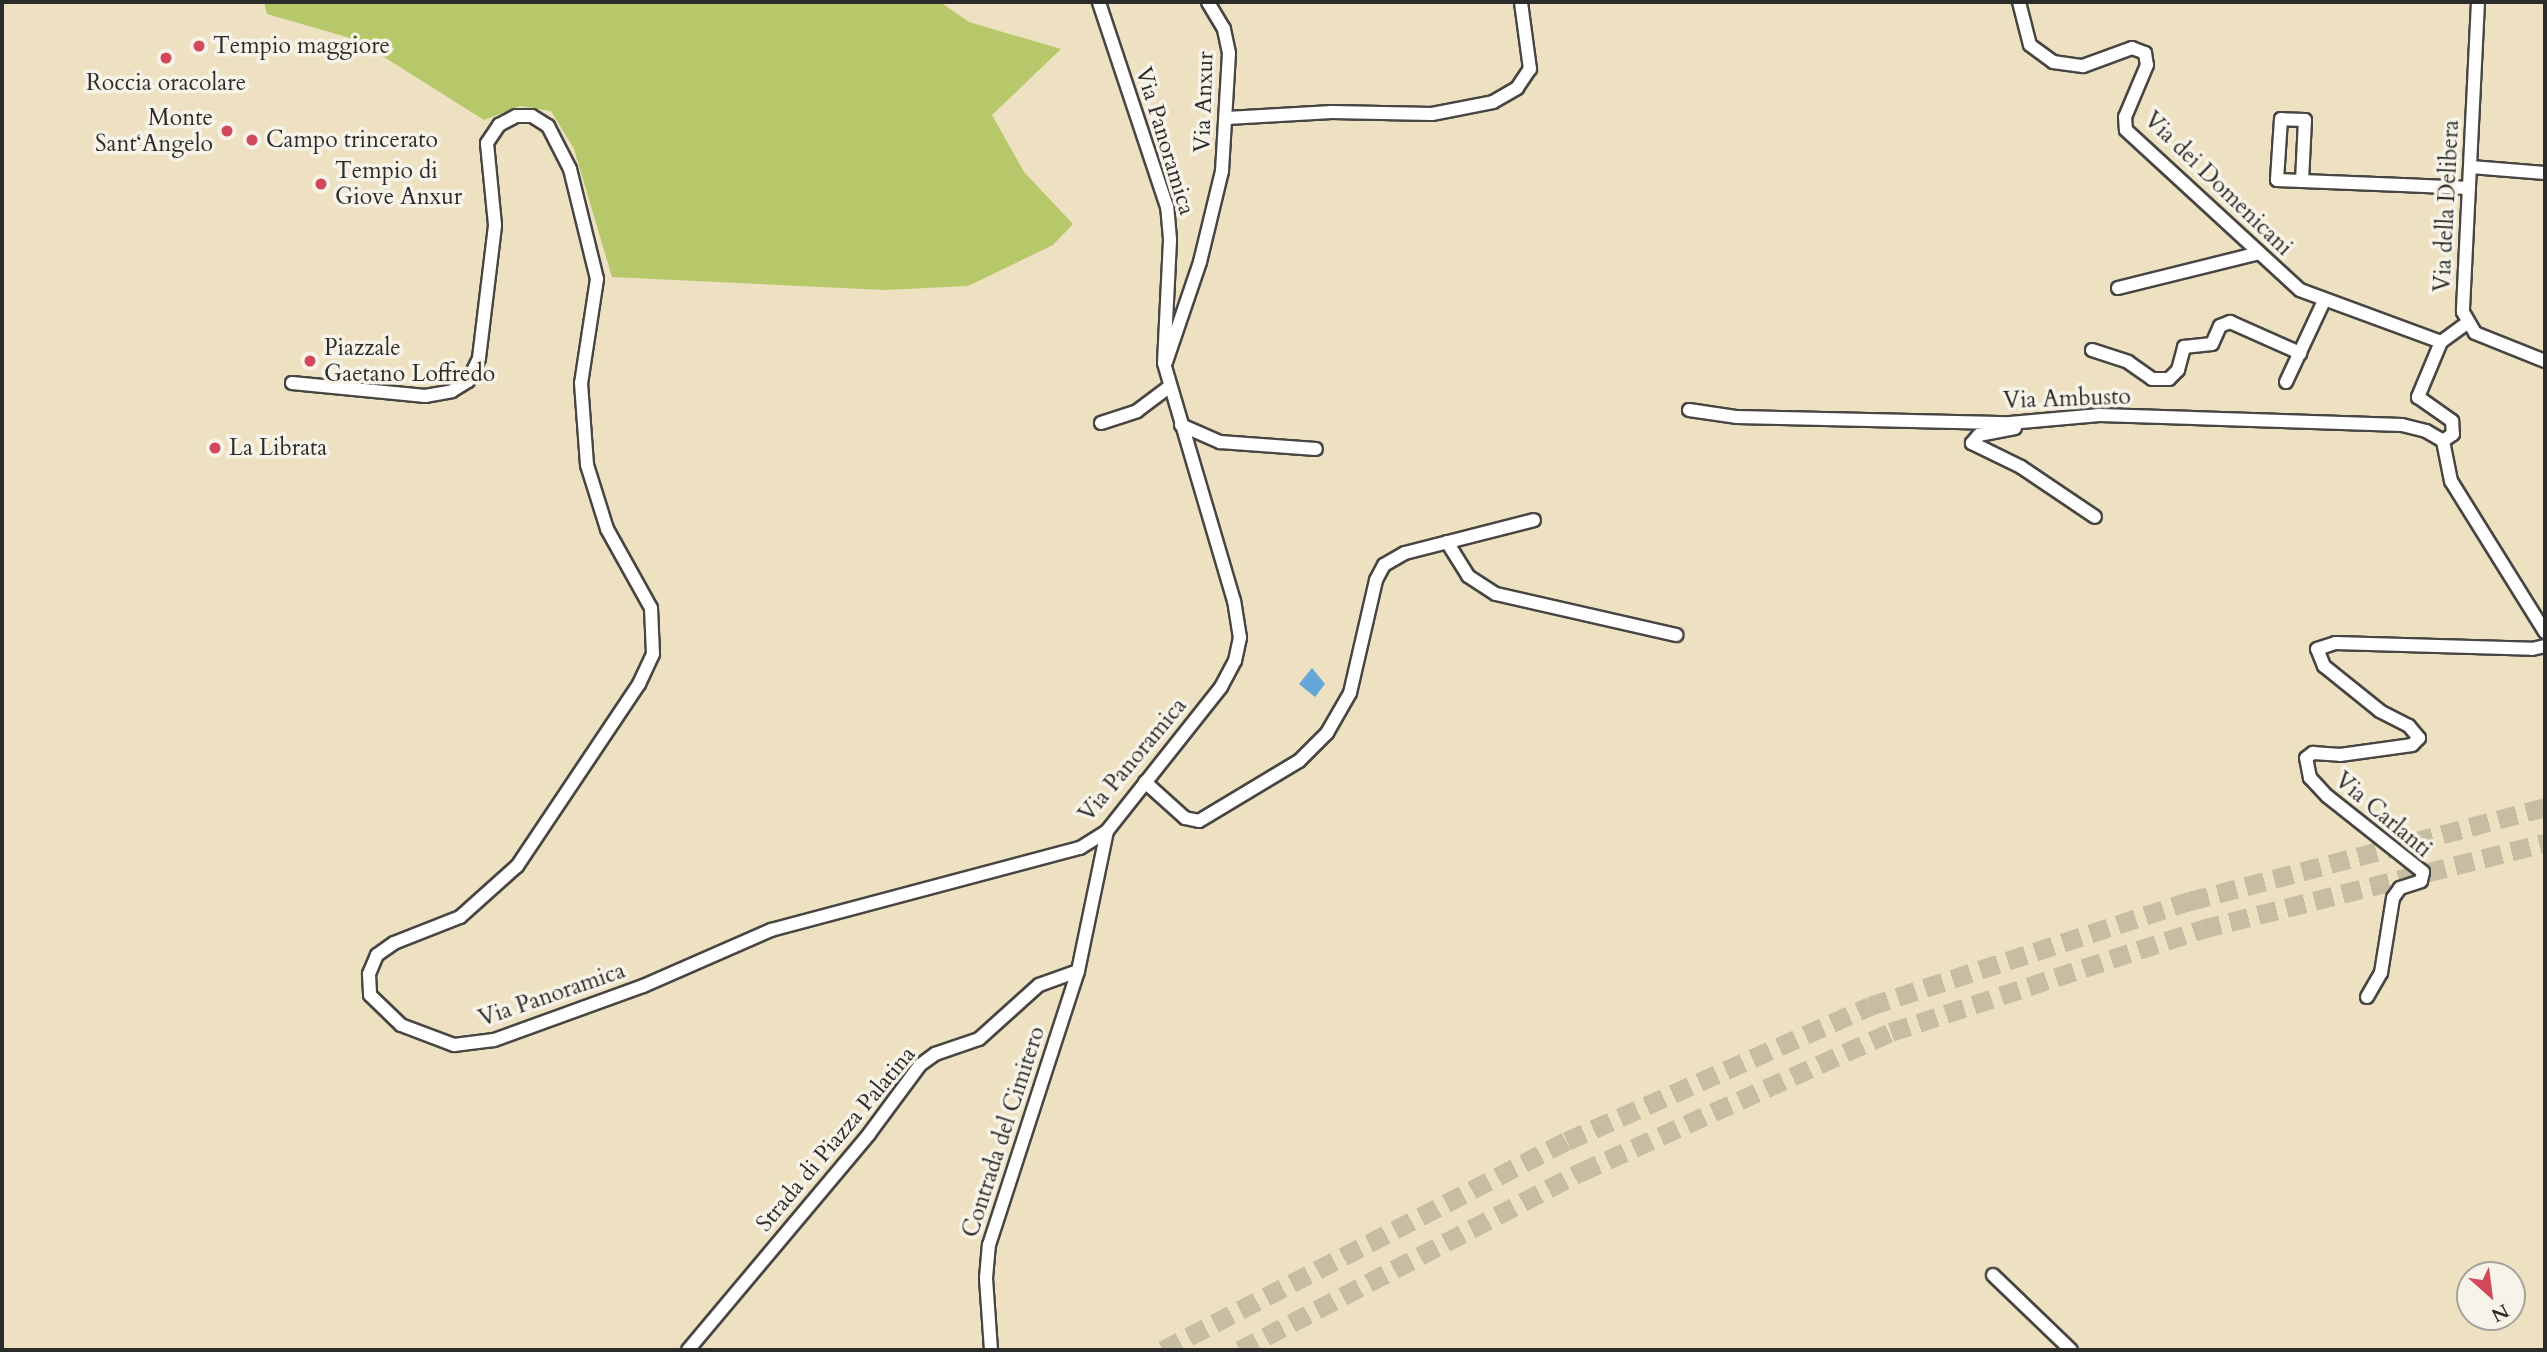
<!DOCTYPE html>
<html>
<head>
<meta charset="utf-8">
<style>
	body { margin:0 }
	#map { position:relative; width:2547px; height:1352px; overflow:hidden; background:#ede1c1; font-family:Cardo,serif }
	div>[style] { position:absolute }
	.green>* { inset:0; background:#b7c86b }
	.water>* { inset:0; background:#64a6d8 }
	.trunk-tunnel>* { height:19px; margin-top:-9.5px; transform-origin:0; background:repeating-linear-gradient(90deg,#c6bda3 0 19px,transparent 0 29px) }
	.roads { filter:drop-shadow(2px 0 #484642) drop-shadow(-2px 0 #484642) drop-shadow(0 2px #484642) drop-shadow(0 -2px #484642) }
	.minor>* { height:12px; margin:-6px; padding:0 6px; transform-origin:6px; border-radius:6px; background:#fff }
	.dots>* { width:19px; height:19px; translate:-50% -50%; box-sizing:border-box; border:4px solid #f7f3e8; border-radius:50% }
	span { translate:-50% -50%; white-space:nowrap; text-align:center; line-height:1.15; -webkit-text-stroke:7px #f7f3e8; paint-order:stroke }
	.poi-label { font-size:23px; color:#2b2b2b }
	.left { translate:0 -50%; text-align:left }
	.right { translate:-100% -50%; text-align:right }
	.street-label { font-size:23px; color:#2b2b2b }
	.frame { position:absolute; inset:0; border:4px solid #2b2b2b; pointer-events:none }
	.north { position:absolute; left:2456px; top:1261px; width:70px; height:70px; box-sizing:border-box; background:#f7f3e8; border:2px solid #a5a39c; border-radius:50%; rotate:152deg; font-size:19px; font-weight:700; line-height:28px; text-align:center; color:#2b2b2b }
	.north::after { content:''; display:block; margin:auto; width:24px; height:32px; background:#d1495b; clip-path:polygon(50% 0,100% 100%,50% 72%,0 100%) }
</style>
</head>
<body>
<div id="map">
	<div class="green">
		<div style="clip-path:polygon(264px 2px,940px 2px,969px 22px,1061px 49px,992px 115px,1024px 172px,1073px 224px,1053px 245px,968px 286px,885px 290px,612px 277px,574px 149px,551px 111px,520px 106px,484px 120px,357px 40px,267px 14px)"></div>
	</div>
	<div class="water">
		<div style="clip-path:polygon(1312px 668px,1325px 684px,1315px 697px,1299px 684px)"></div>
	</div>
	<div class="trunk-tunnel">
		<div style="left:1163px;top:1350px;width:455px;rotate:-27.4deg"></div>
		<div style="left:1567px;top:1141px;width:332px;rotate:-24deg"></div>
		<div style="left:1870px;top:1006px;width:337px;rotate:-18.2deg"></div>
		<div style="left:2190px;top:901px;width:367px;rotate:-14.8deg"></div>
		<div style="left:1240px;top:1350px;width:385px;rotate:-27.6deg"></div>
		<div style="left:1581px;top:1172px;width:340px;rotate:-24.3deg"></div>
		<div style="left:1891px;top:1032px;width:328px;rotate:-18.3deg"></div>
		<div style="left:2202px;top:929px;width:354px;rotate:-14.1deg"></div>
	</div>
	<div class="roads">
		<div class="minor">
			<div style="left:2019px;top:2px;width:44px;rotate:75.7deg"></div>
			<div style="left:2030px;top:45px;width:29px;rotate:36deg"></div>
			<div style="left:2053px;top:62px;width:30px;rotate:8deg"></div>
			<div style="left:2083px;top:66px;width:52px;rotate:-20.2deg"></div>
			<div style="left:2132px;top:48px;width:14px;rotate:21deg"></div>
			<div style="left:2145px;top:53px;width:12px;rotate:81deg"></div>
			<div style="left:2147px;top:65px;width:56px;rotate:112.9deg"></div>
			<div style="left:2125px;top:117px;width:13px;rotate:86deg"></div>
			<div style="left:2126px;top:130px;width:236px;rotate:42.6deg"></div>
			<div style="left:2300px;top:290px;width:150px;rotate:20.2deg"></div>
			<div style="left:2441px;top:342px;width:32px;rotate:-36deg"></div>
			<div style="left:2478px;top:2px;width:310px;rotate:92.8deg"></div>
			<div style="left:2463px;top:312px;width:24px;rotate:60deg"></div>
			<div style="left:2475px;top:333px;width:75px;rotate:21.8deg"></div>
			<div style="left:1227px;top:118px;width:105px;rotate:-3.3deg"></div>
			<div style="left:1332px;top:112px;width:100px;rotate:1.1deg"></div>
			<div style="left:1432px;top:114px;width:62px;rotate:-11.1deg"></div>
			<div style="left:1493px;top:102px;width:28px;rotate:-30deg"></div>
			<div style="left:1517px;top:88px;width:23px;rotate:-56deg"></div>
			<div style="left:1530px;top:69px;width:68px;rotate:-97.7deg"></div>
			<div style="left:2471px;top:167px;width:74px;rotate:4.6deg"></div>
			<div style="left:2302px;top:181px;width:61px;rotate:-87.2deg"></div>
			<div style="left:2305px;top:120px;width:24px;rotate:-178deg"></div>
			<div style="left:2281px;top:119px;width:61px;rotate:93.8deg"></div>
			<div style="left:2277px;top:180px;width:125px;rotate:2.3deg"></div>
			<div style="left:2402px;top:185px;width:67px;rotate:2.6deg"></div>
			<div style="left:2118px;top:288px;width:145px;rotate:-13.9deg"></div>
			<div style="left:2441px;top:342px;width:60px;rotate:112.7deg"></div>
			<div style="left:2418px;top:397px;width:42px;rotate:35.2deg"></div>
			<div style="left:2452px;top:421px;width:13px;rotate:86deg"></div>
			<div style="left:2453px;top:434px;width:12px;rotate:145deg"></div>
			<div style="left:2443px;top:441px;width:41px;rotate:78.7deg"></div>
			<div style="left:2451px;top:481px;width:178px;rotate:58.1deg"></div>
			<div style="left:2092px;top:350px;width:38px;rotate:18deg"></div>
			<div style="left:2128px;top:362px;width:29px;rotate:35deg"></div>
			<div style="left:2152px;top:379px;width:17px"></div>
			<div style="left:2169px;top:379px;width:13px;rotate:-45deg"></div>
			<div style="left:2178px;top:370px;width:24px;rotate:-75deg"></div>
			<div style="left:2184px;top:347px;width:28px;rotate:-6deg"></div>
			<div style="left:2212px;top:344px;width:20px;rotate:-66deg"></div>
			<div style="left:2220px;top:326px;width:11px;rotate:-22deg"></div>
			<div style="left:2230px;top:322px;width:77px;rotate:23.9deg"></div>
			<div style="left:1166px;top:362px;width:106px;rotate:-71.2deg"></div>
			<div style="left:1200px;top:262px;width:94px;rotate:-76.4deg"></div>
			<div style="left:1222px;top:171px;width:118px;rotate:-86.6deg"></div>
			<div style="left:1229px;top:53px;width:25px;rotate:-102deg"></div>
			<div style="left:1224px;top:29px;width:31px;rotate:-121deg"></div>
			<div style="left:2286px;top:382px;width:89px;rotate:-64.9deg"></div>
			<div style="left:292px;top:383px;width:134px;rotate:5.6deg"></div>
			<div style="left:425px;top:396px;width:27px;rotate:-10deg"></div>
			<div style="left:452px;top:391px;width:19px;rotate:-32deg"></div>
			<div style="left:468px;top:381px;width:25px;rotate:-64deg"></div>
			<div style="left:479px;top:358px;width:134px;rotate:-83.1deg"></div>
			<div style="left:495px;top:225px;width:82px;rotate:-95.6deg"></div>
			<div style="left:487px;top:143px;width:22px;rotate:-56deg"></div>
			<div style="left:499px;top:125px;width:19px;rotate:-28deg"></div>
			<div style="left:516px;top:116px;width:16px"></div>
			<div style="left:532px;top:116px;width:19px;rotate:32deg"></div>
			<div style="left:548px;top:126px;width:48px;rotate:62.9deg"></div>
			<div style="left:570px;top:169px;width:113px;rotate:76.2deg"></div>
			<div style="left:597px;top:279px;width:105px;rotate:98.7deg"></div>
			<div style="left:581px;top:383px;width:82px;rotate:85.8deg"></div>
			<div style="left:587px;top:465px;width:67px;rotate:72.6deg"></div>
			<div style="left:607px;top:529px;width:90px;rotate:60.9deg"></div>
			<div style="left:651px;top:608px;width:46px;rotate:87.5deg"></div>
			<div style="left:653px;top:654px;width:33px;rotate:115deg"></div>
			<div style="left:639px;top:684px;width:219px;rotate:123.8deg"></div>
			<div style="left:517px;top:866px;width:76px;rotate:138.2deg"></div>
			<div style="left:460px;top:917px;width:71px;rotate:158.5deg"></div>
			<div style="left:394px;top:943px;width:21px;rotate:145deg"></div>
			<div style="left:377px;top:955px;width:21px;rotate:113deg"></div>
			<div style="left:369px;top:974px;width:21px;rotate:87deg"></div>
			<div style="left:370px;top:995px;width:43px;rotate:44.1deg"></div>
			<div style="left:401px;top:1025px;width:57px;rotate:20.7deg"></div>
			<div style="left:454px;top:1045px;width:40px;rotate:-7.1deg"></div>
			<div style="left:494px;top:1040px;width:158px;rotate:-19.9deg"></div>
			<div style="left:643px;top:986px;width:140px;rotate:-23.6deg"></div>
			<div style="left:771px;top:930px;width:320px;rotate:-14.9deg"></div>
			<div style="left:1080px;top:848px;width:32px;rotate:-32deg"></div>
			<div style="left:1107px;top:831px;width:184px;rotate:-51.6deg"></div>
			<div style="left:1221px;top:687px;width:30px;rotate:-62deg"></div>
			<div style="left:1235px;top:661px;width:24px;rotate:-78deg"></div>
			<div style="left:1240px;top:638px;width:37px;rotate:-99deg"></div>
			<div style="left:1234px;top:601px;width:248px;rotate:-106.4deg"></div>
			<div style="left:1164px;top:363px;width:124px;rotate:-87.2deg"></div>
			<div style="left:1170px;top:239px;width:32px;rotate:-95deg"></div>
			<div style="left:1167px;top:207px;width:216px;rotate:-108.4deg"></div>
			<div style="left:1689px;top:410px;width:49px;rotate:8.3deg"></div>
			<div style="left:1737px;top:417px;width:273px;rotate:1.3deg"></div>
			<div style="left:2010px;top:423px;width:90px;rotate:-5.1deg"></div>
			<div style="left:2100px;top:415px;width:302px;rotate:1.9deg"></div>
			<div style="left:2402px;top:425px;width:25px;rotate:14deg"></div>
			<div style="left:2426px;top:431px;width:20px;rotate:30deg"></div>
			<div style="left:1101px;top:423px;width:38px;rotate:-18deg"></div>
			<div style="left:1137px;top:411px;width:40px;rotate:-37deg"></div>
			<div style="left:1181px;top:425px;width:43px;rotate:23.6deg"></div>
			<div style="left:1220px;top:442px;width:96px;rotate:4.2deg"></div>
			<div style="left:2015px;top:428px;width:37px;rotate:169deg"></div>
			<div style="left:1979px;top:435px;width:11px;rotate:131deg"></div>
			<div style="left:1972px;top:443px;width:55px;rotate:26.1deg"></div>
			<div style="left:2021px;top:467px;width:89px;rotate:34deg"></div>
			<div style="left:1447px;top:542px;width:40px;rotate:58deg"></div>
			<div style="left:1468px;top:576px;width:33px;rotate:33deg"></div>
			<div style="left:1496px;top:594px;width:185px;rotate:12.8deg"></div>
			<div style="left:1145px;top:782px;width:54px;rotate:42deg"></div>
			<div style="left:1185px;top:818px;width:14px;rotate:12deg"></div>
			<div style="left:1199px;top:821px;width:117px;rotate:-31deg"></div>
			<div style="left:1299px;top:761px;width:40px;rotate:-45deg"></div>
			<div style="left:1327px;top:733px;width:46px;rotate:-60.1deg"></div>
			<div style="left:1350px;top:693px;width:116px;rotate:-77deg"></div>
			<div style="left:1376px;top:580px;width:17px;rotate:-62deg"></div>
			<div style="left:1384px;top:565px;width:24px;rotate:-30deg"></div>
			<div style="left:1405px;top:553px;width:133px;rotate:-14.3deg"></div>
			<div style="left:2367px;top:997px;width:28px;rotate:-60deg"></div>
			<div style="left:2381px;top:973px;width:76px;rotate:-80.9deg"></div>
			<div style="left:2393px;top:898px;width:12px;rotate:-55deg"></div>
			<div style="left:2400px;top:888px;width:22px;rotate:-18deg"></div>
			<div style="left:2421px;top:881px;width:9px;rotate:-77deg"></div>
			<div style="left:2423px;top:872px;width:122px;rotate:-141.6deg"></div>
			<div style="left:2327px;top:796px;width:25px;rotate:-133deg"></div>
			<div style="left:2310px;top:778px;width:20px;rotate:-101deg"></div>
			<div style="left:2306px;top:758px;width:9px;rotate:-36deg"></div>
			<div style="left:2313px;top:753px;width:27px;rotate:4deg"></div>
			<div style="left:2340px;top:755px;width:73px;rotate:-7.9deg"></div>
			<div style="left:2412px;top:745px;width:10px;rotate:-45deg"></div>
			<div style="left:2419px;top:738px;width:16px;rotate:-130deg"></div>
			<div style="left:2409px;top:726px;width:33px;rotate:-153deg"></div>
			<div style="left:2380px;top:711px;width:72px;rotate:-141.2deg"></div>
			<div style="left:2324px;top:666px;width:18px;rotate:-112deg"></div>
			<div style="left:2317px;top:649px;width:19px;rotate:-18deg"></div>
			<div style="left:2335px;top:643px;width:197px;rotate:1.7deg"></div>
			<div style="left:2532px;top:649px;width:13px;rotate:-13deg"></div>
			<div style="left:1993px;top:1275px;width:108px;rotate:43.9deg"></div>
			<div style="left:688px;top:1350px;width:282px;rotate:-50deg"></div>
			<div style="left:869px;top:1134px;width:86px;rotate:-53.5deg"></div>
			<div style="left:920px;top:1065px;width:19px;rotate:-36deg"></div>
			<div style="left:935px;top:1054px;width:46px;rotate:-18.8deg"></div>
			<div style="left:979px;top:1039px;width:81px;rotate:-42deg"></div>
			<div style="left:1039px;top:985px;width:41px;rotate:-19.7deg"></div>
			<div style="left:991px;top:1350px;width:72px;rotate:-94deg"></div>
			<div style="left:986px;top:1278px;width:33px;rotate:-85deg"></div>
			<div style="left:989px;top:1245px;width:288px;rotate:-72deg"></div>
			<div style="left:1078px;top:971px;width:143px;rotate:-78.3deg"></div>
		</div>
	</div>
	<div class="dots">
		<div style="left:199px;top:46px;background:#d1495b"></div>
		<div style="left:166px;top:58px;background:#d1495b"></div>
		<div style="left:227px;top:131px;background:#d1495b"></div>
		<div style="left:252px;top:140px;background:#d1495b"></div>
		<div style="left:321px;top:184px;background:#d1495b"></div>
		<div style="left:310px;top:361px;background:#d1495b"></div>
		<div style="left:215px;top:448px;background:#d1495b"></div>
	</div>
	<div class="poi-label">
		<span class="left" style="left:213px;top:46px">Tempio maggiore</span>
		<span style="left:166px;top:83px">Roccia oracolare</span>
		<span class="right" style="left:213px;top:131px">Monte<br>Sant‘Angelo</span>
		<span class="left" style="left:266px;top:140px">Campo trincerato</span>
		<span class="left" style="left:335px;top:184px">Tempio di<br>Giove Anxur</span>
		<span class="left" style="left:324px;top:361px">Piazzale<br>Gaetano Loffredo</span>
		<span class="left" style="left:229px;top:448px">La Librata</span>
	</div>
	<div class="street-label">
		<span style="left:1204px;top:102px;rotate:-88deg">Via Anxur</span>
		<span style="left:1165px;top:141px;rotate:73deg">Via Panoramica</span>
		<span style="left:2218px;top:184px;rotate:44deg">Via dei Domenicani</span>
		<span style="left:2447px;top:206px;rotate:-87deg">Via della Delibera</span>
		<span style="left:2067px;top:399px;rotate:-2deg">Via Ambusto</span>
		<span style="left:1133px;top:760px;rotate:-50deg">Via Panoramica</span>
		<span style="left:2383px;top:815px;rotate:40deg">Via Carlanti</span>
		<span style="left:552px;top:995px;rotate:-19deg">Via Panoramica</span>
		<span style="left:1004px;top:1132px;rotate:-72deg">Contrada del Cimitero</span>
		<span style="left:836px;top:1139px;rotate:-50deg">Strada di Piazza Palatina</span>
	</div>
	<div class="frame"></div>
	<div class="north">N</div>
</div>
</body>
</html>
